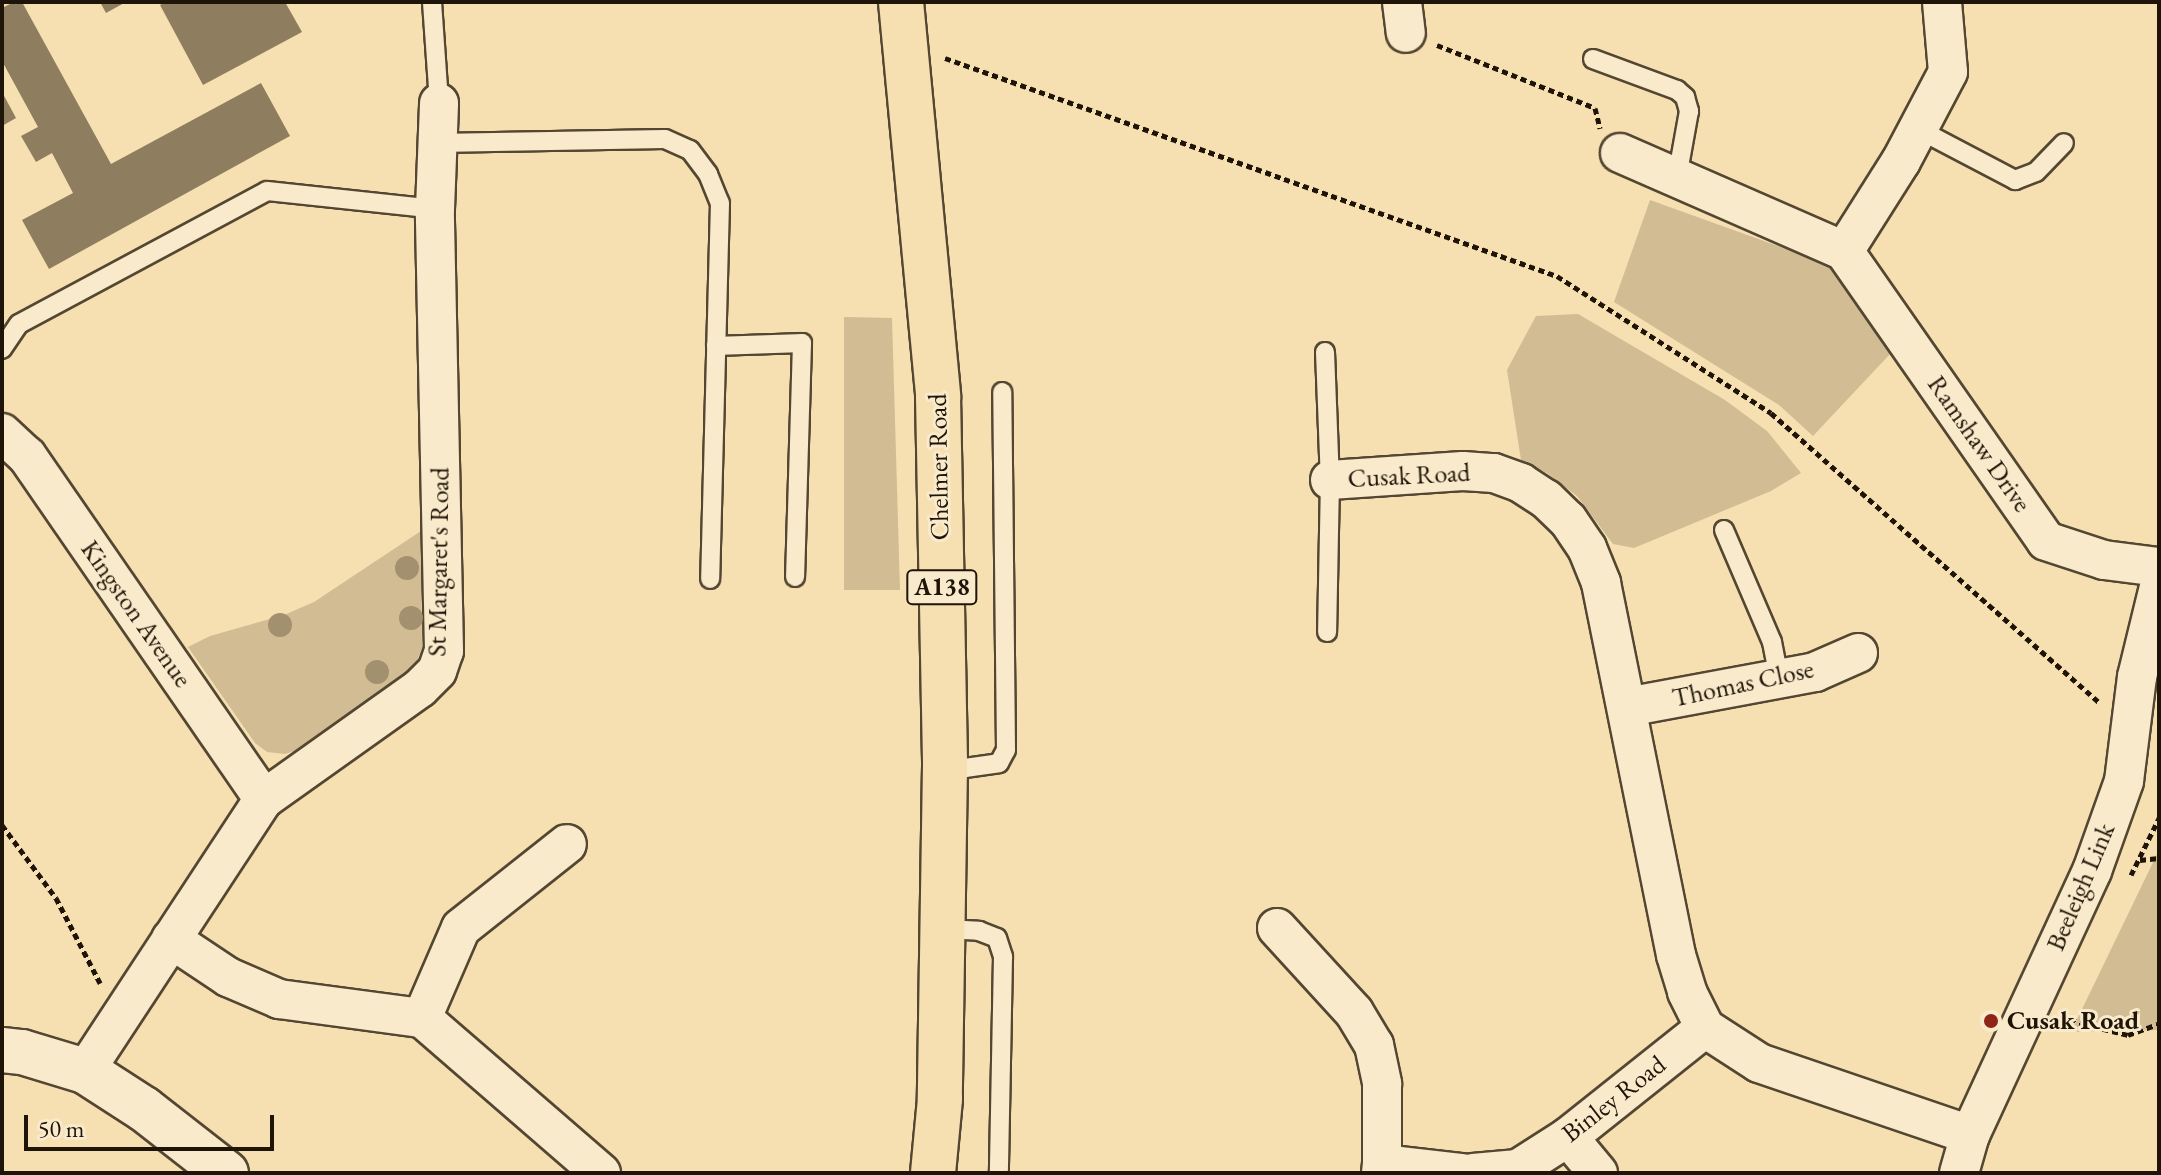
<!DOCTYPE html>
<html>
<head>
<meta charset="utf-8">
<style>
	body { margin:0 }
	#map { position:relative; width:2161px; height:1175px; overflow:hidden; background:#f6dfb1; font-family:"EB Garamond",serif }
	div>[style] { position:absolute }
	.green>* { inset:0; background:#d1bc94 }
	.building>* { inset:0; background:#8e7e5f }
	.path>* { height:5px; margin-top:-2.5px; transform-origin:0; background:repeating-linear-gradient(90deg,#1e1407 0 6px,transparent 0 10px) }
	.roads { filter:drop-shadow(2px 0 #544732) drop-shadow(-2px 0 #544732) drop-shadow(0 2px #544732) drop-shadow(0 -2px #544732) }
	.lane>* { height:18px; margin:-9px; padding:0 9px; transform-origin:9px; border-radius:9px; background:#f9eacc }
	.street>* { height:38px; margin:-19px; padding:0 19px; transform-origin:19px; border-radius:19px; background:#f9eacc }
	.secondary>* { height:44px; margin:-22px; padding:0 22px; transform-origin:22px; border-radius:22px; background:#f9eacc }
	.primary>* { height:44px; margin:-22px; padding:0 22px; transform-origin:22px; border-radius:22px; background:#f6dfb1 }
	.trees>* { width:24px; height:24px; margin:-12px; border-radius:50%; background:#a2906e }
	.dots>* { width:22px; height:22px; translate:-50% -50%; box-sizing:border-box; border:4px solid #f9eacc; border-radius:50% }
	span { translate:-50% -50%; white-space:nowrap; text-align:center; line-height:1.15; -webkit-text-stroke:6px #f9eacc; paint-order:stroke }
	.shield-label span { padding:2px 6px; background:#f9eacc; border:2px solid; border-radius:6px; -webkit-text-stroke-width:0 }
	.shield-label { font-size:24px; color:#1e1407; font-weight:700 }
	.street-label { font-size:26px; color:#1e1407 }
	.poi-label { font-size:26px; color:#1e1407; font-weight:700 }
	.left { translate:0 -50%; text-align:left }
	.frame { position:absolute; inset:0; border:4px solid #1e1407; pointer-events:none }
	.scale { position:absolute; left:24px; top:1115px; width:250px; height:36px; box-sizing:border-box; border:4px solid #1e1407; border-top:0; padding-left:10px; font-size:24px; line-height:28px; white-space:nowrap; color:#1e1407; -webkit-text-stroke:6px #f9eacc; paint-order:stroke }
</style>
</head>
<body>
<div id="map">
	<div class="green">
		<div style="clip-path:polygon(1650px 200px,1839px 268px,1891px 353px,1813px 436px,1779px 405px,1614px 302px)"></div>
		<div style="clip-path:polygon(1578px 314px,1725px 400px,1767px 431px,1801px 473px,1771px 491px,1634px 548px,1613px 544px,1577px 496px,1547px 473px,1521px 460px,1507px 370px,1536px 316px)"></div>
		<div style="clip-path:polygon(844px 317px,892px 318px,900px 590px,844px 590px)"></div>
		<div style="clip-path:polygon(421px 531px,422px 648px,416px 663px,406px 674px,298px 750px,285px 754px,267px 752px,255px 743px,188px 647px,210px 636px,284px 615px,314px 602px)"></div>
		<div style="clip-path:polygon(2159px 850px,2159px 1030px,2071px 1032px)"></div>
	</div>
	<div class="building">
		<div style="clip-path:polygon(14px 2px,22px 2px,111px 164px,261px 83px,290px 136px,49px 269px,22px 220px,73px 193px,52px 153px,36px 162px,21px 136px,38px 127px,2px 61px,2px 8px)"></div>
		<div style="clip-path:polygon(100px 2px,126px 2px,106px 13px)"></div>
		<div style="clip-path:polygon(166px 2px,285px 2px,302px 32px,203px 85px,160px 5px)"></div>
		<div style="clip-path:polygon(2px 92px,16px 118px,2px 126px)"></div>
	</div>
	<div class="path">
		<div style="left:1437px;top:45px;width:170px;rotate:21.7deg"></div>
		<div style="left:1595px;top:108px;width:21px;rotate:76deg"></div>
		<div style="left:945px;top:58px;width:650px;rotate:19.61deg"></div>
		<div style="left:1557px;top:276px;width:254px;rotate:32.6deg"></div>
		<div style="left:1771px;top:413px;width:439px;rotate:41.4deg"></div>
		<div style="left:2px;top:825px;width:91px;rotate:53.5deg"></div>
		<div style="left:56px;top:898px;width:96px;rotate:62.6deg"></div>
		<div style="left:2140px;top:860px;width:19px;rotate:-6deg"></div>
		<div style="left:2131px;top:875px;width:64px;rotate:-63.8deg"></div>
		<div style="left:2062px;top:1013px;width:24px;rotate:28deg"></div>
		<div style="left:2083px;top:1024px;width:46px;rotate:13.7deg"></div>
		<div style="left:2128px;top:1035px;width:33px;rotate:-20deg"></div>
	</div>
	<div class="roads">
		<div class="lane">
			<div style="left:432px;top:2px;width:101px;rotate:86deg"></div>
			<div style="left:1593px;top:59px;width:90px;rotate:20.3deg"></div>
			<div style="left:1677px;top:90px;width:11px;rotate:41deg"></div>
			<div style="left:1685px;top:97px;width:15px;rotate:74deg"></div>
			<div style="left:1689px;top:111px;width:68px;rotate:100.2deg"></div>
			<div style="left:1918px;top:129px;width:110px;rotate:27.7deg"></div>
			<div style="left:2015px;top:180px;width:22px;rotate:-21deg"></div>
			<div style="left:2036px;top:172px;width:40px;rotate:-46deg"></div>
			<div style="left:437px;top:143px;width:228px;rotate:-1deg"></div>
			<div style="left:665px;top:139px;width:27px;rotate:24deg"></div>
			<div style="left:690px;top:150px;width:30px;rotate:53deg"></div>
			<div style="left:708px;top:174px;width:31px;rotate:68deg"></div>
			<div style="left:720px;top:203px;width:376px;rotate:91.5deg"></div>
			<div style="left:716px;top:346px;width:86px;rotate:-2deg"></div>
			<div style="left:802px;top:343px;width:234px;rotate:91.7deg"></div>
			<div style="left:2px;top:349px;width:30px;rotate:-56deg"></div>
			<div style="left:19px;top:324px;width:281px;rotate:-28.2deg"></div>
			<div style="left:267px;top:191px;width:169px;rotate:6.1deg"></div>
			<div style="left:1325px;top:352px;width:128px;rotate:87.8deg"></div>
			<div style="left:1330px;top:480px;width:152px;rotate:91.1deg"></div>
			<div style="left:1724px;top:530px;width:122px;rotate:66.8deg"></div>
			<div style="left:1772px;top:642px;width:38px;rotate:79deg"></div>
			<div style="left:945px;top:766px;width:20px;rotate:6deg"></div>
			<div style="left:965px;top:768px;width:34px;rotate:-8deg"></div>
			<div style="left:999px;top:763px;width:15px;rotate:-62deg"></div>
			<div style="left:1006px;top:750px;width:358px;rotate:-90.6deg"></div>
			<div style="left:944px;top:929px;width:35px;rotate:3deg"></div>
			<div style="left:979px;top:931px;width:19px;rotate:21deg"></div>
			<div style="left:997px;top:938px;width:20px;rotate:72deg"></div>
			<div style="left:1003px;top:957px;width:216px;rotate:91.1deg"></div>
		</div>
		<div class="street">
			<div style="left:1402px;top:2px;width:31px;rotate:83deg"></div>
			<div style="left:1942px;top:2px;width:70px;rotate:85.1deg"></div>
			<div style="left:1948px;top:72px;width:101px;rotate:117.8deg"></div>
			<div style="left:1901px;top:161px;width:107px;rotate:122.3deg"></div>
			<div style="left:1844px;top:251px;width:353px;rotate:55.1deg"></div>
			<div style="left:2046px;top:541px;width:61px;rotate:18.1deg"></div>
			<div style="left:2104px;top:560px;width:55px;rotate:7.3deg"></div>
			<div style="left:1620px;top:153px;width:244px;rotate:23.6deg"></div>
			<div style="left:2px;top:433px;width:34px;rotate:43deg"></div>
			<div style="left:27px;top:456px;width:417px;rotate:55.4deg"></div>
			<div style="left:1330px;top:480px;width:133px;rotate:-3.9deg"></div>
			<div style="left:1463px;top:471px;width:31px;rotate:4deg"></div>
			<div style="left:1494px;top:473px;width:29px;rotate:20deg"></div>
			<div style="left:1521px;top:483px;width:30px;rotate:33deg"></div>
			<div style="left:1546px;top:499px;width:30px;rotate:44deg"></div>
			<div style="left:1568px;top:520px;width:34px;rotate:56deg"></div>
			<div style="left:1587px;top:548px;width:38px;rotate:68deg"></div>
			<div style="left:1601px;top:583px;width:379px;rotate:78.6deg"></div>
			<div style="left:1676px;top:955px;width:39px;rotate:73deg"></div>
			<div style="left:1687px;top:992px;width:40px;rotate:63.4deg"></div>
			<div style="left:1705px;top:1028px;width:64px;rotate:32.9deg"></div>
			<div style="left:1759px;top:1063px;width:223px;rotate:18.8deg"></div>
			<div style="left:1627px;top:707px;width:191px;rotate:-10.5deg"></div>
			<div style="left:1815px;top:672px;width:47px;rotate:-23.8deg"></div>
			<div style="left:1277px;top:928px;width:114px;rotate:47.5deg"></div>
			<div style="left:1354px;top:1012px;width:39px;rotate:59deg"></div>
			<div style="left:1374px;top:1045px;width:40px;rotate:78deg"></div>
			<div style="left:1382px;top:1084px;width:80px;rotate:90deg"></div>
			<div style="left:171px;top:939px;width:69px;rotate:33.7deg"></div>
			<div style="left:228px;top:977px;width:56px;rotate:23.3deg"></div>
			<div style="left:279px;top:999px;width:144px;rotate:7.6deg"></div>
			<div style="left:422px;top:1018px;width:237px;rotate:40.9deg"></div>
			<div style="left:422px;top:1018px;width:98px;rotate:-66.6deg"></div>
			<div style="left:461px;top:928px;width:135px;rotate:-38.4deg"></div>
			<div style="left:85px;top:1071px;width:326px;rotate:-56.7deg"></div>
			<div style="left:264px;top:799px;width:191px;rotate:-35.4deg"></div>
			<div style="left:420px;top:688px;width:24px;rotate:-45deg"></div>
			<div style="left:437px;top:671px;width:21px;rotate:-71deg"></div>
			<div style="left:444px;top:651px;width:442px;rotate:-91.2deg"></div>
			<div style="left:435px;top:209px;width:106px;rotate:-87.8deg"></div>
			<div style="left:1568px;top:1137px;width:47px;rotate:50.2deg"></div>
			<div style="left:1381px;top:1173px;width:9px;rotate:-84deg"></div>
			<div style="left:1382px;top:1164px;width:81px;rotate:6.4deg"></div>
			<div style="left:1473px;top:1173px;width:45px;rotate:-5.1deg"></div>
			<div style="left:1518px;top:1169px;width:59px;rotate:-32.6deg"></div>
			<div style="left:1568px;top:1137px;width:175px;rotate:-38.5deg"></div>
			<div style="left:1959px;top:1173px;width:40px;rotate:-74deg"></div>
			<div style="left:1970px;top:1135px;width:291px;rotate:-65.2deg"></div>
			<div style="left:2092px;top:871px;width:96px;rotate:-70.4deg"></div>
			<div style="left:2124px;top:781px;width:105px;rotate:-82.9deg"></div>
			<div style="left:2137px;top:677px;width:93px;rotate:-76.3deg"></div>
		</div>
		<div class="secondary">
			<div style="left:2px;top:1050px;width:20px;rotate:6deg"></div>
			<div style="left:22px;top:1052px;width:66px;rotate:16.8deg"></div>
			<div style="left:85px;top:1071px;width:70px;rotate:32.8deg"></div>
			<div style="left:144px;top:1109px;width:104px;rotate:38deg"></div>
		</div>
		<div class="primary">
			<div style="left:901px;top:2px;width:396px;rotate:84.6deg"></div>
			<div style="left:938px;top:396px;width:370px;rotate:88.9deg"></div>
			<div style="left:945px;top:766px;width:333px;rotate:90.9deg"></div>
			<div style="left:940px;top:1099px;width:74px;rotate:95.4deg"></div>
		</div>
	</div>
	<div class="trees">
		<div style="left:407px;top:568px"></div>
		<div style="left:411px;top:618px"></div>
		<div style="left:280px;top:625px"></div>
		<div style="left:377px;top:672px"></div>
	</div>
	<div class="dots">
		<div style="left:1991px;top:1021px;background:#8f2418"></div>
	</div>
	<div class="shield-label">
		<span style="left:942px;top:587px">A138</span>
	</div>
	<div class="street-label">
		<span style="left:1979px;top:444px;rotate:55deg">Ramshaw Drive</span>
		<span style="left:939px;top:467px;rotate:-91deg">Chelmer Road</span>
		<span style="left:1409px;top:476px;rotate:-3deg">Cusak Road</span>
		<span style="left:439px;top:562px;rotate:-89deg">St Margaret's Road</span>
		<span style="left:136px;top:614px;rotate:55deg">Kingston Avenue</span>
		<span style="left:1743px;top:684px;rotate:-12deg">Thomas Close</span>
		<span style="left:2081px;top:887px;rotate:-67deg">Beeleigh Link</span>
		<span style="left:1614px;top:1099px;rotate:-38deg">Binley Road</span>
	</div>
	<div class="poi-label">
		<span class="left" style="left:2007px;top:1021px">Cusak Road</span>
	</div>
	<div class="frame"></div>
	<div class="scale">50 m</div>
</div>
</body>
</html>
